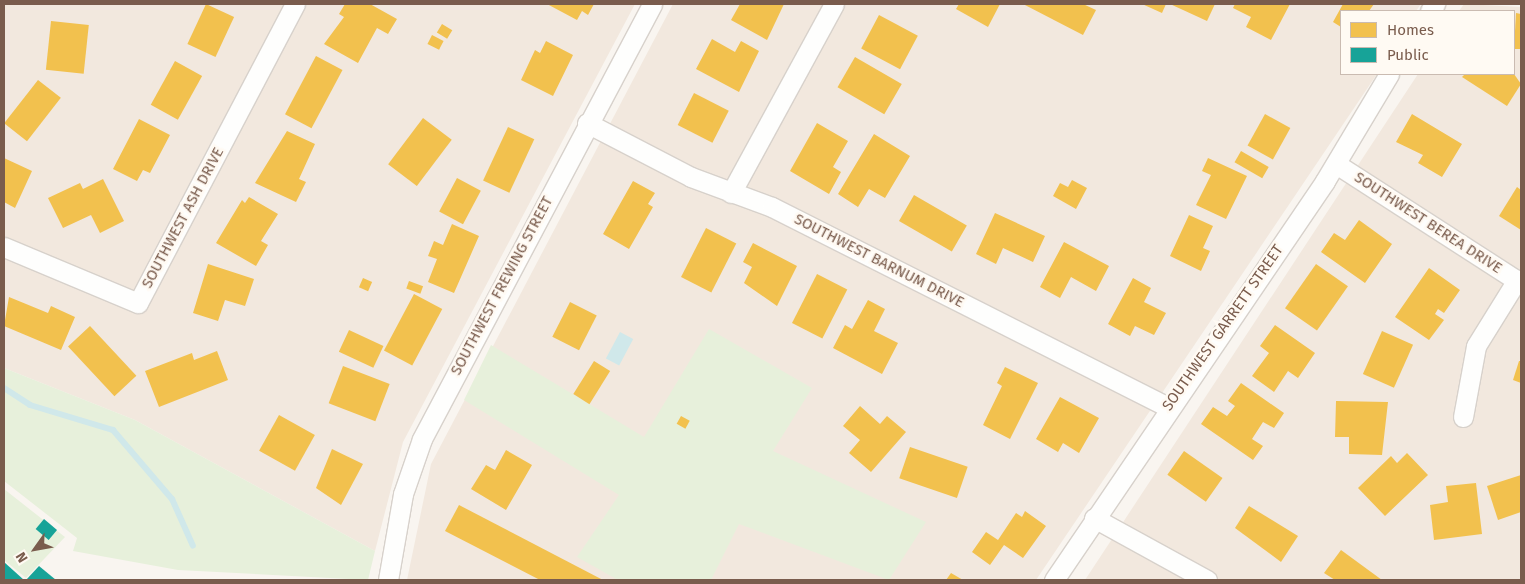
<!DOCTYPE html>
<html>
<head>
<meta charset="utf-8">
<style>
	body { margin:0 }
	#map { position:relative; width:1525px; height:584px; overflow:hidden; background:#f9f5f0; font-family:"Fira Sans",sans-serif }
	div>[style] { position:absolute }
	.residential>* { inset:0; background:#f2e8de }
	.green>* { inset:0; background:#e7f0db }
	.water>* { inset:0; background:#d0e8ea; transform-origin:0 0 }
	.homes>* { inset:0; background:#f2c14e; transform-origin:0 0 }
	.public>* { inset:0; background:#17a398; transform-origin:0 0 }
	.stream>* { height:6px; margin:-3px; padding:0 3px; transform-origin:3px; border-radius:3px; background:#d0e8ea }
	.roads { filter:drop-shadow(1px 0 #d7d1cb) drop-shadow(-1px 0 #d7d1cb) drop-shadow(0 1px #d7d1cb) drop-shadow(0 -1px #d7d1cb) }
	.minor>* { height:19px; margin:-9.5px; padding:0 9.5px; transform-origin:9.5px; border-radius:9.5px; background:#fefefd }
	span { translate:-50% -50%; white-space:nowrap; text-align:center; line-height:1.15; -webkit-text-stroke:5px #fffaf3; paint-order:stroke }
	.street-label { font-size:15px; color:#7a5c4d }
	.frame { position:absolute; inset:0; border:5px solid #7a5c4d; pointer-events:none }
	.legend { position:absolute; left:1340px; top:10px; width:175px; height:65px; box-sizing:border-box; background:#fffaf3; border:1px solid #cabbb1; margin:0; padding:6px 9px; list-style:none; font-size:15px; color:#7a5c4d }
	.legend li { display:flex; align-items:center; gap:10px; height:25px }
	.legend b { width:25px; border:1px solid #cabbb1 }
	.north { position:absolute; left:10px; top:524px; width:50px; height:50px; -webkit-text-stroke:4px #fffaf3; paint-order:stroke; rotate:238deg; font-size:14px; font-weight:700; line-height:20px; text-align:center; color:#7a5c4d }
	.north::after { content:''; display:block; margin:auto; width:18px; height:22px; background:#7a5c4d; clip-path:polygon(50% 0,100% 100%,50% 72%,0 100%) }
</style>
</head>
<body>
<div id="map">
	<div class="residential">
		<div style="clip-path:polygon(4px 4px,635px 4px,403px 442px,375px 551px,135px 420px,4px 368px)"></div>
		<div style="clip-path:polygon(673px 4px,1421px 4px,1416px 11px,1341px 11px,1341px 74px,1377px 74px,1036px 580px,407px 580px,431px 464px)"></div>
		<div style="clip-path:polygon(1464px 4px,1521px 7px,1521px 580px,1085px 580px,1418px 74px,1514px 74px,1514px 11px,1459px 11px)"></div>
	</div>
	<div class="green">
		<div style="clip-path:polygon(709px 329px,812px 388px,773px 451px,926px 522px,889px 580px,739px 524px,711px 580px,618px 580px,577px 557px,619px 495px,464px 400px,491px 345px,644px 437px)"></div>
		<div style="clip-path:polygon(4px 368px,135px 420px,375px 551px,368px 580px,178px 570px,73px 551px,77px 538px,4px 481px)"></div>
		<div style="clip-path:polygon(4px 489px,65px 537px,26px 578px,4px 560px)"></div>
	</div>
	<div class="water">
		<div style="left:620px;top:332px;width:15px;height:30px;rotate:28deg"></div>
	</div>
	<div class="homes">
		<div style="left:206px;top:4px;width:31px;height:44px;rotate:25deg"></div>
		<div style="clip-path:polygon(345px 4px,370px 4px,397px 19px,388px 34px,377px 28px,358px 63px,324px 44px,344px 17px,339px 14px)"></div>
		<div style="clip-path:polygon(547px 4px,594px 4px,588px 15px,582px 11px,577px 20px)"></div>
		<div style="clip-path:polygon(740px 4px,784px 4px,767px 40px,731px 20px)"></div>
		<div style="clip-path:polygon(959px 4px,1000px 4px,988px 27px,956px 9px)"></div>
		<div style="clip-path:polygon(1023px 4px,1083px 4px,1096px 10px,1083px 35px)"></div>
		<div style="clip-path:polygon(1142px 4px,1166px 4px,1162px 13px)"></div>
		<div style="clip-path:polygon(1170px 4px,1215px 4px,1207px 21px)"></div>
		<div style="clip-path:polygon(1235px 4px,1290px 4px,1271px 40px,1246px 27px,1251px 17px,1233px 8px)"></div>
		<div style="clip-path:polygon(1343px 4px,1374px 4px,1369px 11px,1341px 11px,1341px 27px,1333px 22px)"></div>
		<div style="clip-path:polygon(1516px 13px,1521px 14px,1521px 49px,1514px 49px)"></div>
		<div style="left:879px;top:15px;width:44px;height:38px;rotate:28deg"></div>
		<div style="left:51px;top:21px;width:38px;height:49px;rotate:6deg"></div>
		<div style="left:442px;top:24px;width:12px;height:10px;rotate:31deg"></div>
		<div style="left:432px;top:35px;width:13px;height:10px;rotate:27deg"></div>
		<div style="clip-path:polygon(712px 39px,735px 52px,741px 41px,759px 51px,739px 92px,696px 69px)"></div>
		<div style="clip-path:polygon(546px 41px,573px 55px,553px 96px,521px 80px,535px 50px,540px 53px)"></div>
		<div style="left:316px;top:56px;width:30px;height:66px;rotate:28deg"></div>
		<div style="left:855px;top:57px;width:54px;height:35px;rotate:30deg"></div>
		<div style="left:175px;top:61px;width:31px;height:50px;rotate:29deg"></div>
		<div style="clip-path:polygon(1465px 74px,1514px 74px,1521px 84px,1507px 106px,1462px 77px)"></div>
		<div style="left:38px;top:80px;width:29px;height:55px;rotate:38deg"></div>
		<div style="left:694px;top:93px;width:39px;height:36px;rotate:27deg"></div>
		<div style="left:1265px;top:114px;width:29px;height:36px;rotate:29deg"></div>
		<div style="clip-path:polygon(1412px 114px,1462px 144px,1442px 177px,1418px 163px,1423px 155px,1396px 142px)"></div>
		<div style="left:423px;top:118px;width:36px;height:58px;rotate:37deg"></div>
		<div style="clip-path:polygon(139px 119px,170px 135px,150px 173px,143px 170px,137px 181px,113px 169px)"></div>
		<div style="clip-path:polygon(817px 123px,848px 141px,833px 167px,841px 172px,829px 194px,790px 171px)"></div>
		<div style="left:508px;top:127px;width:29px;height:59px;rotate:25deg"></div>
		<div style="clip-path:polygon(287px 131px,315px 144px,299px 179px,306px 182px,296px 202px,255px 183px)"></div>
		<div style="clip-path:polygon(874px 134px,910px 156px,885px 198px,869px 189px,858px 207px,838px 194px)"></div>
		<div style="left:1241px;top:151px;width:32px;height:13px;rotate:30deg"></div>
		<div style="clip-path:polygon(4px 158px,32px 171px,15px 208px,4px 202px)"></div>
		<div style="clip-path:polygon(1208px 158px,1247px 176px,1226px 219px,1196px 205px,1211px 175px,1202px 171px)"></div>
		<div style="left:457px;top:178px;width:27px;height:38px;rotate:28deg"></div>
		<div style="clip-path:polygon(103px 179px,124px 221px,100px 233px,91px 215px,63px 228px,48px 198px,80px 183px,83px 189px)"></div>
		<div style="clip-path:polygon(1072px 180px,1087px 188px,1076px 209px,1053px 196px,1060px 183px,1068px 187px)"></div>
		<div style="clip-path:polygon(633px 181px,655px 193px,648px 204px,653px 207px,629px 249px,603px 234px)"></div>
		<div style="clip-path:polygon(1517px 187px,1521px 190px,1521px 230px,1499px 216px)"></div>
		<div style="left:914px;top:195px;width:61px;height:30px;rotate:30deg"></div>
		<div style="clip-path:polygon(249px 197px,278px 214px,261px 241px,268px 245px,256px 266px,216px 243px,242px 200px,245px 203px)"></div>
		<div style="clip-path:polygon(995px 213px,1045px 236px,1033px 262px,1003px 248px,996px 264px,976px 254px)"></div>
		<div style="clip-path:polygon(1189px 215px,1213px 226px,1203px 248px,1210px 251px,1201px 271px,1170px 256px)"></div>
		<div style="clip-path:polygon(1359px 220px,1392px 244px,1365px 283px,1321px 252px,1334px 233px,1345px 240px)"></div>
		<div style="clip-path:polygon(452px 224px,479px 236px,454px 293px,428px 282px,437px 259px,428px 256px,434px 241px,443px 245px)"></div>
		<div style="left:706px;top:228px;width:34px;height:55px;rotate:27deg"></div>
		<div style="clip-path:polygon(1064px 242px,1109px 266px,1096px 291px,1071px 277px,1060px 298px,1040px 287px)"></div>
		<div style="clip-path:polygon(753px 243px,797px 266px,777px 306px,744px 283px,752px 267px,743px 262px)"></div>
		<div style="clip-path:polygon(208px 264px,254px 279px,245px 306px,225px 300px,218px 321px,193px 313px)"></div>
		<div style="left:1316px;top:264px;width:39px;height:54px;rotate:35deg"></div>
		<div style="clip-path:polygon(1429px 268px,1460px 290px,1444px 313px,1438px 309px,1435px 314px,1444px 320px,1429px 340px,1395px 317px)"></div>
		<div style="left:817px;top:274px;width:34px;height:55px;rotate:27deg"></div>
		<div style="left:363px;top:278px;width:10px;height:10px;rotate:24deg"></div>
		<div style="clip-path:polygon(1133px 278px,1151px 288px,1144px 302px,1166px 313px,1154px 335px,1135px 326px,1130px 336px,1108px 324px)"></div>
		<div style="left:409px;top:281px;width:15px;height:8px;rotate:20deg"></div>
		<div style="left:414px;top:294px;width:32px;height:64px;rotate:28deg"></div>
		<div style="clip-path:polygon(9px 297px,48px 313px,51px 306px,75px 317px,61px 350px,4px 326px)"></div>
		<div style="clip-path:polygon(868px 300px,885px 309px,874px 331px,898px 343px,882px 374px,833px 348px,845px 325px,852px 329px)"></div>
		<div style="left:570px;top:302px;width:30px;height:39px;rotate:27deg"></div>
		<div style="clip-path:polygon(1275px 325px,1315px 353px,1298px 378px,1288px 371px,1274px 392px,1252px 376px,1269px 353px,1260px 346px)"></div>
		<div style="left:90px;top:326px;width:68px;height:30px;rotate:47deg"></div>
		<div style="left:349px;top:330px;width:38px;height:24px;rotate:25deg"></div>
		<div style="left:1382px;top:331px;width:34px;height:47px;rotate:24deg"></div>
		<div style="clip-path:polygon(217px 351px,228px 380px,159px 407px,145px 371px,192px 353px,194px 360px)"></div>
		<div style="left:594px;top:361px;width:19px;height:39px;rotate:32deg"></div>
		<div style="clip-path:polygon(1519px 361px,1521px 361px,1521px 383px,1513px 380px)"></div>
		<div style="left:343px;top:366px;width:50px;height:40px;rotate:21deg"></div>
		<div style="clip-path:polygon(1005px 367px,1038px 383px,1010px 439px,983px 425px,1002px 386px,997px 383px)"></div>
		<div style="clip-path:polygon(1241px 383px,1284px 413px,1274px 428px,1263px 422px,1252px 439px,1263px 446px,1253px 460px,1201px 424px,1213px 407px,1227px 416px,1235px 406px,1228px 401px)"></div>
		<div style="clip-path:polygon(1060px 397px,1099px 418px,1079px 453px,1063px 443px,1058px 452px,1036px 439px)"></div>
		<div style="clip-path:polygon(1336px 401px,1388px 402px,1382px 455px,1349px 454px,1349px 437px,1335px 437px)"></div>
		<div style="clip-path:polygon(860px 406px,880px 424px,887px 416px,906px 432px,871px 472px,849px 453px,860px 440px,843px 426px)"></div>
		<div style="left:279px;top:415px;width:41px;height:41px;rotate:29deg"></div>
		<div style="left:681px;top:416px;width:10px;height:9px;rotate:29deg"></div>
		<div style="left:910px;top:447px;width:61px;height:33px;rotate:19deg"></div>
		<div style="clip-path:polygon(332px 449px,363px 464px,341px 505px,316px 488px)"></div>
		<div style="clip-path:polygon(506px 450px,532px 465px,506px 510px,471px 489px,486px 465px,495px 470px)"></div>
		<div style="left:1184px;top:451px;width:47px;height:29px;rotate:35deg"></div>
		<div style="clip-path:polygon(1407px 453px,1428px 475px,1385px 516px,1358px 488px,1391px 456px,1397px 463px)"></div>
		<div style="clip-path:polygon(1521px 475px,1521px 512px,1498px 520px,1487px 486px)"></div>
		<div style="clip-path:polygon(1476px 483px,1482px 534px,1434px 540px,1430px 505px,1448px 502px,1446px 486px)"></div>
		<div style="clip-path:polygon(459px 505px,603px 580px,540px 580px,445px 531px)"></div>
		<div style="clip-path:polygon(1249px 506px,1298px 536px,1281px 562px,1235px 528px)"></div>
		<div style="clip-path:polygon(1025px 511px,1046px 526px,1023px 558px,1004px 545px,990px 565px,972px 552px,986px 532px,998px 540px,1016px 513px,1022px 517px)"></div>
		<div style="clip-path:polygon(1341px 550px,1382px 580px,1335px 580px,1324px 573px)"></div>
		<div style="clip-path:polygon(951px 573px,963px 580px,946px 580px)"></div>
	</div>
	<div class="public">
		<div style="left:44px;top:519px;width:17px;height:13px;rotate:40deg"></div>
		<div style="clip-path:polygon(4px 562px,24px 580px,4px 580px)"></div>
		<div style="clip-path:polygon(39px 566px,56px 580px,26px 580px)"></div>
	</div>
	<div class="stream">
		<div style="left:4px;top:388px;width:31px;rotate:33deg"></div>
		<div style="left:30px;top:405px;width:87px;rotate:16.8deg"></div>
		<div style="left:113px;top:430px;width:91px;rotate:49.5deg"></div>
		<div style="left:172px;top:499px;width:51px;rotate:65.9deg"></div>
	</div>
	<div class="roads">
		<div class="minor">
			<div style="left:1430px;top:11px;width:9px;rotate:-54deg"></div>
			<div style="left:587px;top:123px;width:117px;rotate:27.4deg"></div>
			<div style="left:691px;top:177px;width:86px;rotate:20.3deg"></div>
			<div style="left:772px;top:207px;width:444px;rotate:26.8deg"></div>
			<div style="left:1336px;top:164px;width:220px;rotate:32.8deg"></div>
			<div style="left:731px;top:193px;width:215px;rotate:-61.4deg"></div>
			<div style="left:4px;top:247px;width:145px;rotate:22.7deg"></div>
			<div style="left:138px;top:303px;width:338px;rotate:-62.3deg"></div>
			<div style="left:1463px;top:417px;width:72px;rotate:-79.6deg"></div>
			<div style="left:1476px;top:346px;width:78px;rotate:-58.2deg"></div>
			<div style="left:1094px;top:518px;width:129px;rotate:28.8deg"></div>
			<div style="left:388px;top:580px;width:87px;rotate:-80.1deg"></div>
			<div style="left:403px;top:494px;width:58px;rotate:-70.9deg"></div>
			<div style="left:422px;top:439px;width:492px;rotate:-62.1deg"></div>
			<div style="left:1054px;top:580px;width:482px;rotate:-55.8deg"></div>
			<div style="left:1325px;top:181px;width:125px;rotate:-59.1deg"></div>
		</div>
	</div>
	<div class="street-label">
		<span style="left:183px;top:218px;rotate:-62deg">SOUTHWEST ASH DRIVE</span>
		<span style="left:1428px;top:223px;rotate:33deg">SOUTHWEST BEREA DRIVE</span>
		<span style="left:879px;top:261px;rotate:27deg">SOUTHWEST BARNUM DRIVE</span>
		<span style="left:502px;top:286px;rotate:-62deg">SOUTHWEST FREWING STREET</span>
		<span style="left:1223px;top:328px;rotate:-55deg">SOUTHWEST GARRETT STREET</span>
	</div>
	<div class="frame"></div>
	<ul class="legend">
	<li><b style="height:14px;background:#f2c14e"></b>Homes</li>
	<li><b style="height:14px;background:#17a398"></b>Public</li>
	</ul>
	<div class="north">N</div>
</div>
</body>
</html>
